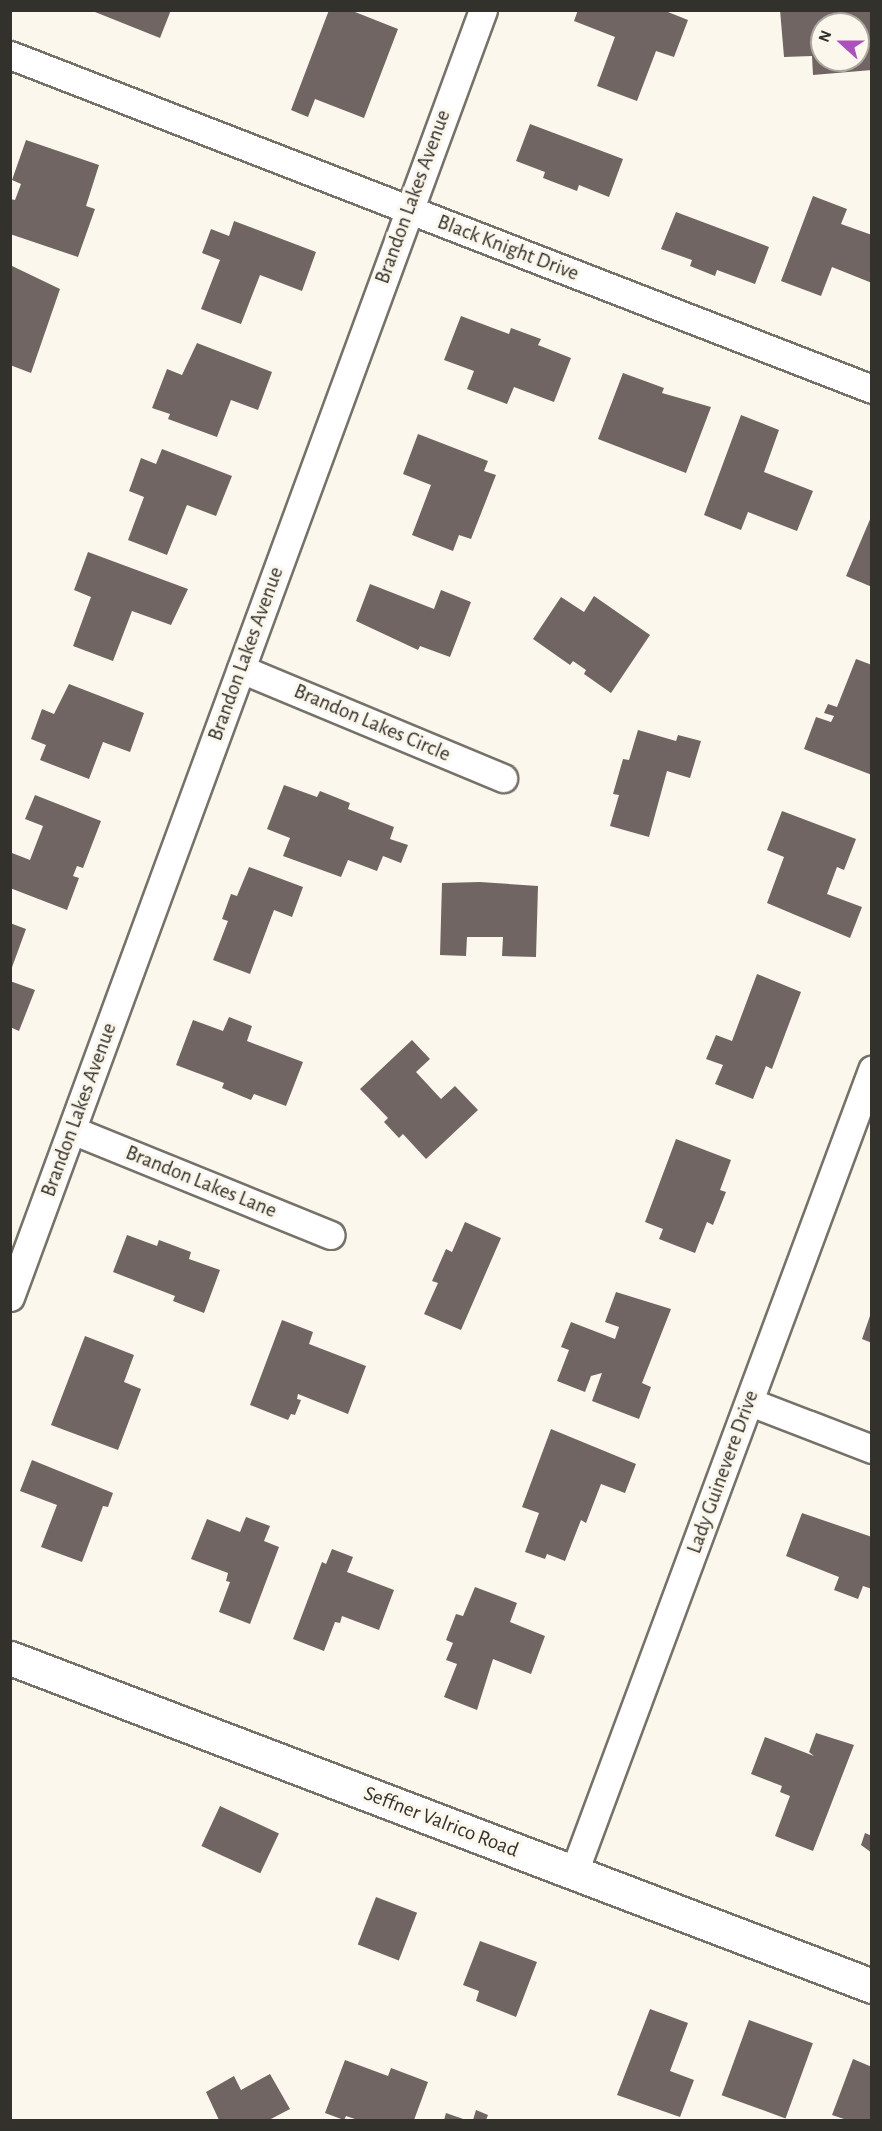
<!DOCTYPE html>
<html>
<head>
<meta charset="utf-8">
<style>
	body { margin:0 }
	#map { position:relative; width:882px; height:2131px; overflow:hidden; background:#fcf7ec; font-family:"Alegreya Sans",sans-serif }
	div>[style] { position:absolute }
	.building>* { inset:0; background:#716564; transform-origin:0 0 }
	.roads { filter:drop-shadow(2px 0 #767269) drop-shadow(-2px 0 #767269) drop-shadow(0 2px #767269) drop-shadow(0 -2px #767269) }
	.minor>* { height:27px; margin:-13.5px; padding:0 13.5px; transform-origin:13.5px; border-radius:13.5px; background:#fff }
	.tertiary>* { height:33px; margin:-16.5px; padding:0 16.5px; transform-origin:16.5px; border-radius:16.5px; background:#fff }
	span { translate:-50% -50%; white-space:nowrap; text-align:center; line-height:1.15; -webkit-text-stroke:6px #fcf7ec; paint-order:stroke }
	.street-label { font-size:21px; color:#32312c }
	.frame { position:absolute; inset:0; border:12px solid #32312c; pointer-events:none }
	.north { position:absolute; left:810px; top:12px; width:60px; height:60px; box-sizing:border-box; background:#fcf7ec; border:2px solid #aba89f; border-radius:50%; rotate:291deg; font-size:16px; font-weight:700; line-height:24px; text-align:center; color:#32312c }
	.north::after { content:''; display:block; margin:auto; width:21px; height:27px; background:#aa51bd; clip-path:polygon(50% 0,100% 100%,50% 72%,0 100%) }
</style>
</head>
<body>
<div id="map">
	<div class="building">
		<div style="clip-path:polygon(90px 10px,171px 10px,160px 38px)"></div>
		<div style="clip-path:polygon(329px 10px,350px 10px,398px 29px,364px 118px,315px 99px,308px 117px,291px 110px)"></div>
		<div style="clip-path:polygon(578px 10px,663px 10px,688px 20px,674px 57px,656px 51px,637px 101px,597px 86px,615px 37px,574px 21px)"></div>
		<div style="clip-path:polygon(evenodd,780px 10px,872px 10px,872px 70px,813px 75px,812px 56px,784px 57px,780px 10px,822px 24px,858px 24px,858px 60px,822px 60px,822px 24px)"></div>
		<div style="clip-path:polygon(530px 124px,623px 159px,609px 197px,579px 185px,577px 191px,543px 178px,545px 172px,516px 161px)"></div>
		<div style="clip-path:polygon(26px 140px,99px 165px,86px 206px,95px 209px,78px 257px,10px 234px,10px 199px,15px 200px,21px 184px,12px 180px)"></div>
		<div style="clip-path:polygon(813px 196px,847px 209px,841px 224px,872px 235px,872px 283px,832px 267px,821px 296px,781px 281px)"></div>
		<div style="clip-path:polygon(676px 212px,769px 247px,755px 284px,717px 270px,715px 276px,690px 266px,692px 260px,661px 249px)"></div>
		<div style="clip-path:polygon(234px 221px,316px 252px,302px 291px,260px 275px,241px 324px,201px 309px,220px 260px,202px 253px,211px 229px,229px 236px)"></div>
		<div style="clip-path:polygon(10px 265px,60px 289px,31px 373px,10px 365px)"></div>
		<div style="clip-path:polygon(461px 316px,509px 334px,511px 328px,541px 339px,538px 345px,571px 358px,554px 402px,514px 387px,507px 404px,467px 389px,474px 371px,444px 360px)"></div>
		<div style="clip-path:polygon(197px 343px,272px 372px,258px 410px,231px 400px,217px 437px,168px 419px,170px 414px,152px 408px,167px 369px,182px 375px)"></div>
		<div style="clip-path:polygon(623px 373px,664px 388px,662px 393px,711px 407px,686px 473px,598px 439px)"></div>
		<div style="clip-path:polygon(741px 415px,779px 430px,764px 472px,813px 491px,797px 531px,748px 512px,741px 530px,704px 515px)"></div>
		<div style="clip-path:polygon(418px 434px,488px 461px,484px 471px,496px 475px,471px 539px,459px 535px,453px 551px,412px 535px,431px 485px,403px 474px)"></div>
		<div style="clip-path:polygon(162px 449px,232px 476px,216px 516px,187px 505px,167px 555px,128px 540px,144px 497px,129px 491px,141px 458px,156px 464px)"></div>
		<div style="clip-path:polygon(871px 517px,872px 517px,872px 587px,846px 576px)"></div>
		<div style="clip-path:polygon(88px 552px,188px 589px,171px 625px,132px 611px,113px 661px,73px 646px,91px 597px,74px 590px)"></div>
		<div style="clip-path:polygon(370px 584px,434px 609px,441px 590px,471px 602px,450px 657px,420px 646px,418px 650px,356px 621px)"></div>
		<div style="clip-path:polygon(594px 596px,650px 635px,611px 693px,584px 674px,586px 670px,573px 661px,570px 665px,533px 639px,561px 597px,584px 612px)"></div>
		<div style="clip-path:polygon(856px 659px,872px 665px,872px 775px,804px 749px,816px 717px,831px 722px,834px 716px,824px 713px,828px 704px,837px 707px)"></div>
		<div style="clip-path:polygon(69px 684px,144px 713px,130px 752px,103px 742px,89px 779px,40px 760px,46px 745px,31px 739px,42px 709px,54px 714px)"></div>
		<div style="clip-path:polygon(638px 730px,676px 741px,678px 735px,701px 741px,690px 778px,667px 771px,649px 837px,610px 826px,619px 795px,613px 794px,623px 759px,629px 760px)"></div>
		<div style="clip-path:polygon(284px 785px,317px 797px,320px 791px,350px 803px,348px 809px,394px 827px,390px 839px,408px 845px,401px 863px,383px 856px,377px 871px,348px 860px,341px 877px,283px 856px,290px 838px,267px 829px)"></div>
		<div style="clip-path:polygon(35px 795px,101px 821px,83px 868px,77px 866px,73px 876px,79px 878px,67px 910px,10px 888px,12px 853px,30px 860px,43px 826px,25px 819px)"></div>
		<div style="clip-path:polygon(782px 811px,856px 839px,844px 870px,837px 867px,827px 894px,862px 907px,850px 938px,767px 903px,784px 857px,767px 850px)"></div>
		<div style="clip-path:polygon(249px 867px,303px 887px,292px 917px,274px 910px,250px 974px,213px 960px,228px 921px,222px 919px,231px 894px,237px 896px)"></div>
		<div style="clip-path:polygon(480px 882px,538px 886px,536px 957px,502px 956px,503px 937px,467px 937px,466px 956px,440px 955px,442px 883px)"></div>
		<div style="clip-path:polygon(10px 923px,26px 929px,11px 970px,10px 970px)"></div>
		<div style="clip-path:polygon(757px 974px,801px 992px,772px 1069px,766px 1066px,753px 1099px,715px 1084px,723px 1065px,706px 1059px,716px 1035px,732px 1041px)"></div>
		<div style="clip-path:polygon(10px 981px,35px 990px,19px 1031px,10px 1027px)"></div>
		<div style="clip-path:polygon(229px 1017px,252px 1026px,247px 1041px,303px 1062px,286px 1106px,254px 1094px,251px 1100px,222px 1088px,224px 1083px,176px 1065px,193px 1020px,223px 1031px)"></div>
		<div style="clip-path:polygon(412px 1040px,430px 1059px,416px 1072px,441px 1099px,455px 1086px,478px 1110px,426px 1159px,403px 1134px,399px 1138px,384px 1122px,388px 1118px,360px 1089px)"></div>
		<div style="clip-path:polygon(676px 1139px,731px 1160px,720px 1190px,726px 1192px,713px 1225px,707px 1222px,695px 1253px,659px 1239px,663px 1229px,645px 1222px)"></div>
		<div style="clip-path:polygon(465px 1222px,501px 1238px,461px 1330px,424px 1314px,438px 1283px,432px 1281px,446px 1249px,452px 1252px)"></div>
		<div style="clip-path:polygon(127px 1235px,157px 1246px,159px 1240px,191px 1252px,189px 1259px,220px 1270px,204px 1313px,173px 1301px,175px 1296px,113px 1272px)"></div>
		<div style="clip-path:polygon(616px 1292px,671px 1309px,642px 1383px,651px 1387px,639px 1419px,592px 1401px,602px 1373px,591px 1376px,585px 1392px,557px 1381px,569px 1350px,561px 1347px,571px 1322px,615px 1339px,619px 1327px,605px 1322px)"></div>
		<div style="clip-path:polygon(871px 1313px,872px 1313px,872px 1343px,862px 1339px)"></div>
		<div style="clip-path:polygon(282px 1320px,313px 1332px,309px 1344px,366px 1366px,348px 1414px,298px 1394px,297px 1399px,301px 1400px,295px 1415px,291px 1414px,288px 1420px,250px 1405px)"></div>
		<div style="clip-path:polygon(85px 1336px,134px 1355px,124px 1382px,141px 1389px,118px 1450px,51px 1425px)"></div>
		<div style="clip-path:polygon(551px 1429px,636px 1464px,625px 1493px,601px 1484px,586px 1523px,581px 1520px,565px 1561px,547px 1554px,545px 1559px,525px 1552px,539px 1513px,522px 1507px)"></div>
		<div style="clip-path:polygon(32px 1460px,113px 1493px,108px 1507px,103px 1506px,82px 1562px,41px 1547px,57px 1505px,20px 1491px)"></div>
		<div style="clip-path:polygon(802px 1513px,872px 1537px,872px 1589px,863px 1586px,858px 1599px,834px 1590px,839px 1577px,786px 1556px)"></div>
		<div style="clip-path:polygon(246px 1517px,270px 1526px,264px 1541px,279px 1547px,250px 1624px,219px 1612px,230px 1582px,226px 1581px,228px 1573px,191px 1559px,207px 1519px,240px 1532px)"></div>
		<div style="clip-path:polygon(332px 1549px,353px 1557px,347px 1572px,394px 1590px,379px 1630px,342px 1616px,340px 1623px,335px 1622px,324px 1651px,293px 1639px,322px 1562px,326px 1564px)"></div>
		<div style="clip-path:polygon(475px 1587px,517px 1603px,510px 1622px,545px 1636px,531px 1674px,493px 1659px,477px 1710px,444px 1697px,457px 1664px,446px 1660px,453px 1643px,446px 1640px,456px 1614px,463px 1616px)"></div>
		<div style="clip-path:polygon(816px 1733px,854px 1745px,813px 1851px,775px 1836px,790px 1796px,780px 1792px,782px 1786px,751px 1774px,765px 1737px,814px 1756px,809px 1752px)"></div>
		<div style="left:220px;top:1806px;width:65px;height:44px;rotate:25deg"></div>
		<div style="clip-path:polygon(865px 1833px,872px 1836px,872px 1853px,861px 1845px)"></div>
		<div style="left:376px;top:1897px;width:44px;height:51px;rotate:21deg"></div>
		<div style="clip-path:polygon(480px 1941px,537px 1962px,516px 2017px,476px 2001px,479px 1991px,463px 1985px)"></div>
		<div style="clip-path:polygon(650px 2009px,688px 2023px,670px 2071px,694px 2080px,680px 2117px,617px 2095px)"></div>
		<div style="left:749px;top:2020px;width:68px;height:80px;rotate:20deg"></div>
		<div style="clip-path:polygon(853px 2059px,872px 2067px,872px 2120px,847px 2120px,832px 2115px)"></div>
		<div style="clip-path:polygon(345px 2060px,388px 2076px,391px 2068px,428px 2082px,414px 2120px,358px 2120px,346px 2116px,344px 2120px,325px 2113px)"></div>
		<div style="clip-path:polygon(270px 2074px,290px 2109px,269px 2120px,219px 2120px,206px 2092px,234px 2076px,241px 2090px)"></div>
		<div style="clip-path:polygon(476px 2110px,488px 2115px,486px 2120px,473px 2120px)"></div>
		<div style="clip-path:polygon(446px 2113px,466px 2120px,444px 2120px)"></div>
	</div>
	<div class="roads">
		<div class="minor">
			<div style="left:10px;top:55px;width:924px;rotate:21.18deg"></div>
			<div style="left:241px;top:669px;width:284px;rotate:22.6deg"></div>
			<div style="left:72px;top:1130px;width:279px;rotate:22.1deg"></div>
			<div style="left:10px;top:1297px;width:1371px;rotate:-69.82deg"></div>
			<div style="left:750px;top:1402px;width:131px;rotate:21.1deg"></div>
			<div style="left:574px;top:1872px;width:856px;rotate:-69.62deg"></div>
		</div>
		<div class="tertiary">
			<div style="left:10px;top:1658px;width:922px;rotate:20.83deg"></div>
		</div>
	</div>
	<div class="street-label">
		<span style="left:413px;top:197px;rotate:-70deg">Brandon Lakes Avenue</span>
		<span style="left:508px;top:248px;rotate:21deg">Black Knight Drive</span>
		<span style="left:246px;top:654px;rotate:-70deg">Brandon Lakes Avenue</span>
		<span style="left:372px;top:723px;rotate:23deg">Brandon Lakes Circle</span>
		<span style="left:79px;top:1110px;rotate:-70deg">Brandon Lakes Avenue</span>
		<span style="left:201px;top:1182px;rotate:22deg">Brandon Lakes Lane</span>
		<span style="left:723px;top:1472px;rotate:-70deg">Lady Guinevere Drive</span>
		<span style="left:441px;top:1822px;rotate:21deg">Seffner Valrico Road</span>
	</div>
	<div class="frame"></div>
	<div class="north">N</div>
</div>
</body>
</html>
